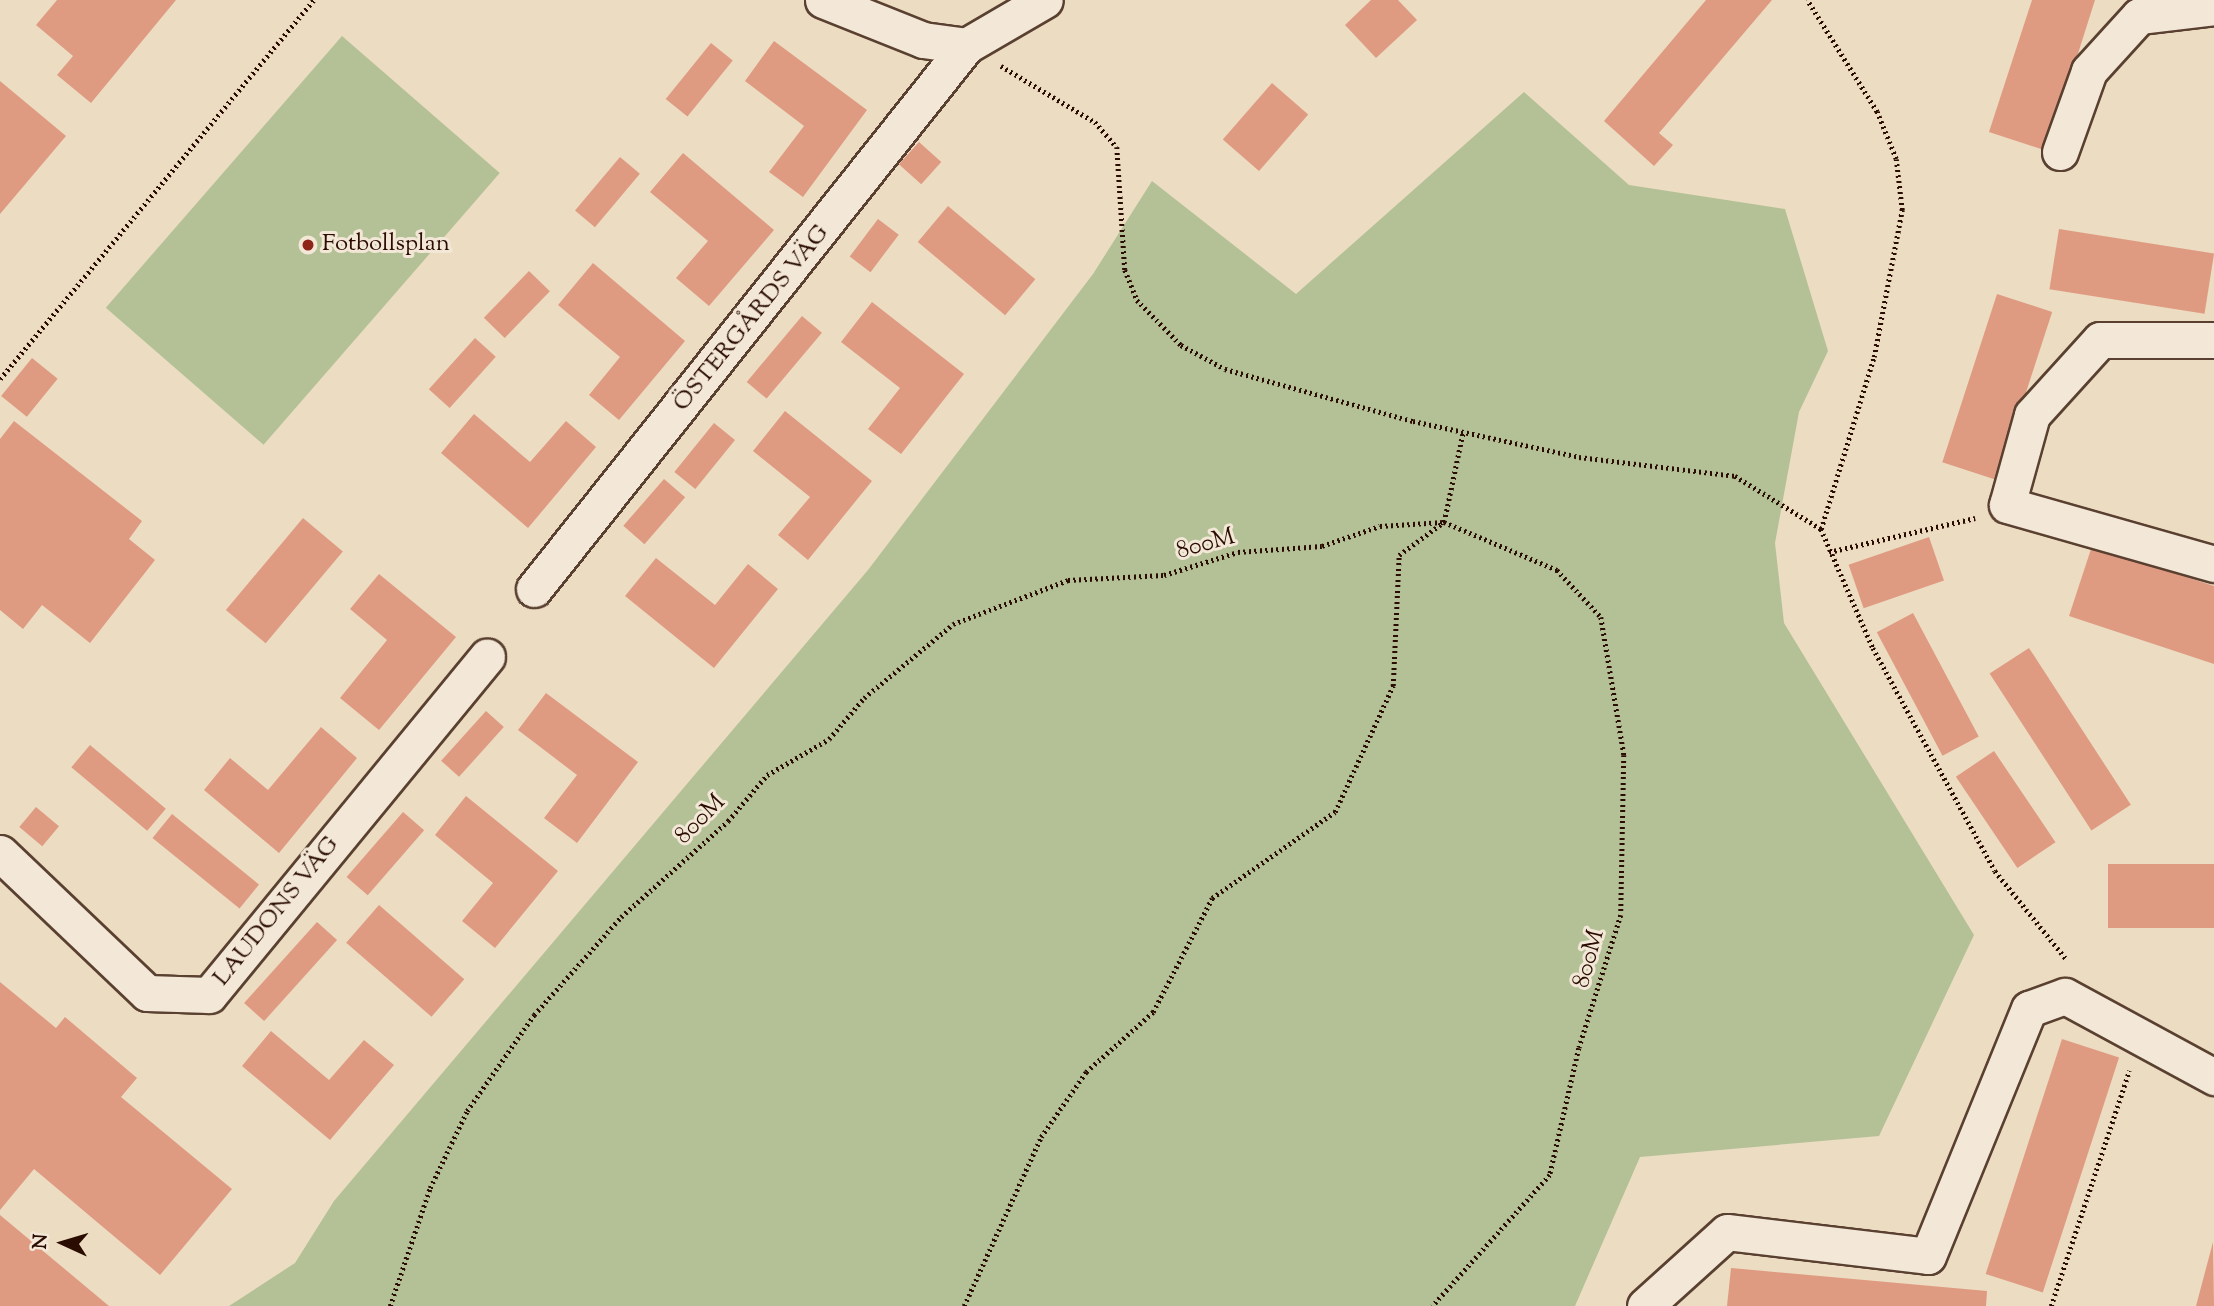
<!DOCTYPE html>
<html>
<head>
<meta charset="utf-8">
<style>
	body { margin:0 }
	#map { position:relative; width:2214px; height:1306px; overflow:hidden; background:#ecdcc2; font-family:"Sorts Mill Goudy",serif }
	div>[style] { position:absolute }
	.green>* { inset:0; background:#b4c196; transform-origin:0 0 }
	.building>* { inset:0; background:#df9b81; transform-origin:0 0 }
	.path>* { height:4.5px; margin-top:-2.25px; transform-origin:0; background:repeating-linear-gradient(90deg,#2a0c00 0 2px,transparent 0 5.5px) }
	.roads { filter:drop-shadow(2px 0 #5a4030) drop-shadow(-2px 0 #5a4030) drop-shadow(0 2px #5a4030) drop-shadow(0 -2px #5a4030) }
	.minor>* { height:35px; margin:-17.5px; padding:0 17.5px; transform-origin:17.5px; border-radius:17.5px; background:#f3e8d7 }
	.dots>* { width:19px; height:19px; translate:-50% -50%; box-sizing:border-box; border:4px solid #f3e8d7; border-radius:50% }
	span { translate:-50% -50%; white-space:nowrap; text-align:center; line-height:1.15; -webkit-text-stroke:6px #f3e8d7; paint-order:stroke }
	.poi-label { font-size:24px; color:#2a0c00 }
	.left { translate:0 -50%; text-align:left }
	.street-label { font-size:24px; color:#2a0c00 }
	.north { position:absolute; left:28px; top:1208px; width:70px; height:70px; -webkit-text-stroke:5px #f3e8d7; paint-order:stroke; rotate:274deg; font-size:19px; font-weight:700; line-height:28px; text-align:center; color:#2a0c00 }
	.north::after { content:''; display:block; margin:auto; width:24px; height:32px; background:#2a0c00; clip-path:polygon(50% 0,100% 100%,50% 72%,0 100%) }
</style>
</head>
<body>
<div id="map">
	<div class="green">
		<div style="left:342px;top:36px;width:209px;height:360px;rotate:41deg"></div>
		<div style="clip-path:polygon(1524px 92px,1629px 185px,1785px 209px,1828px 351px,1799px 412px,1775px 543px,1784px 623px,1974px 935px,1879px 1136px,1640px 1157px,1575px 1306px,229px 1306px,295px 1263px,334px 1201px,868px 570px,1093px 274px,1152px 181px,1296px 294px)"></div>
	</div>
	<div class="building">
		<div style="clip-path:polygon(57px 0,176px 0,91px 103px,57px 75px,73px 56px,36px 25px)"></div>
		<div style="clip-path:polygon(1371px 0,1398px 0,1417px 20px,1376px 58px,1345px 25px)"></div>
		<div style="clip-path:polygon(1706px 0,1772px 0,1659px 133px,1673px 145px,1654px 166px,1604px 121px)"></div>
		<div style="clip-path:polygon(2032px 0,2095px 0,2047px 151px,1989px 132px)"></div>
		<div style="clip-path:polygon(774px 41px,867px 110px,803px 197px,769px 172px,804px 126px,745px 81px)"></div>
		<div style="left:711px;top:43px;width:28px;height:72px;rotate:39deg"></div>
		<div style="clip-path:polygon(0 81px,66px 136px,0 214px)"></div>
		<div style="left:1272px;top:83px;width:48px;height:75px;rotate:41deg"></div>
		<div style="left:919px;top:142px;width:30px;height:30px;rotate:42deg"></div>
		<div style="clip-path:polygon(683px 153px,774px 230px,709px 306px,676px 278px,708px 241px,650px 192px)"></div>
		<div style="left:620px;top:157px;width:26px;height:70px;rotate:40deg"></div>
		<div style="left:948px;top:206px;width:114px;height:47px;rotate:40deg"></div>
		<div style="left:878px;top:219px;width:26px;height:47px;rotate:37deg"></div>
		<div style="left:2059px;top:229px;width:157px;height:61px;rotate:9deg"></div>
		<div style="clip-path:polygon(593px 263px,685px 341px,619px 420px,589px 395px,620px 357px,558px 305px)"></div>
		<div style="left:529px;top:271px;width:29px;height:65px;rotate:44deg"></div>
		<div style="left:1997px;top:294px;width:58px;height:177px;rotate:18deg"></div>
		<div style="clip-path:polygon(872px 302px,964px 374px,901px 454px,868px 429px,900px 388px,841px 342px)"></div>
		<div style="left:802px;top:316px;width:26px;height:86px;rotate:40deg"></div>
		<div style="left:475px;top:338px;width:28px;height:69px;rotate:42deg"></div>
		<div style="left:32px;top:358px;width:33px;height:49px;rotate:39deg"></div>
		<div style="clip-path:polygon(785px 411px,872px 481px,808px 560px,778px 535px,810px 497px,753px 451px)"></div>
		<div style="clip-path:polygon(474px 414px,530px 462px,566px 421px,596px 447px,528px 528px,441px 453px)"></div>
		<div style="clip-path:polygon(14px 421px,142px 521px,129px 539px,155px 560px,90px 643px,42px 605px,23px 629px,0 610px,0 439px)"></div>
		<div style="left:714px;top:423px;width:27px;height:63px;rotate:39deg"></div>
		<div style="left:664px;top:479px;width:28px;height:62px;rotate:41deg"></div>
		<div style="left:303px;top:518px;width:52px;height:120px;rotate:40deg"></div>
		<div style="left:1929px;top:537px;width:46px;height:85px;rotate:71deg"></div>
		<div style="clip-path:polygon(2092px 546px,2214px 586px,2214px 664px,2069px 616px)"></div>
		<div style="clip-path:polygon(656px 558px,715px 605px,748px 564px,778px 589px,714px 668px,625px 596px)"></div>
		<div style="clip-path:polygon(379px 574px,456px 637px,379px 730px,340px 698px,387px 640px,350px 609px)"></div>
		<div style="left:1913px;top:613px;width:140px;height:41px;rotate:62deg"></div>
		<div style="left:2029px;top:648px;width:187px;height:47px;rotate:57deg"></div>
		<div style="clip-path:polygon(546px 693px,638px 762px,577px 843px,544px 818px,577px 775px,518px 730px)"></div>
		<div style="left:486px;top:711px;width:24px;height:67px;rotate:42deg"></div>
		<div style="clip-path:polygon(321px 727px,357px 758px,279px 853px,204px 790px,230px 758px,268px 790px)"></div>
		<div style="left:90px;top:745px;width:99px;height:29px;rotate:40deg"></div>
		<div style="left:1994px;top:751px;width:110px;height:46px;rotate:56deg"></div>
		<div style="clip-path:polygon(466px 796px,558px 871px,495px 948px,462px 921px,493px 883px,435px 835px)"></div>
		<div style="left:36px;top:807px;width:30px;height:26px;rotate:40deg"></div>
		<div style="left:403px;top:812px;width:28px;height:86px;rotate:41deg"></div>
		<div style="left:172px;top:814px;width:112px;height:31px;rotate:39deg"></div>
		<div style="left:2214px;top:864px;width:64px;height:106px;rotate:90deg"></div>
		<div style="left:379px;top:905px;width:113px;height:50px;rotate:41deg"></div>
		<div style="left:317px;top:922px;width:27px;height:109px;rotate:42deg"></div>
		<div style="clip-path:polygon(0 982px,56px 1028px,65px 1017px,137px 1078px,121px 1097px,232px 1189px,160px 1275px,34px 1169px,0 1210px)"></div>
		<div style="clip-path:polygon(271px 1031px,329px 1080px,364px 1040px,394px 1065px,330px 1140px,242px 1066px)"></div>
		<div style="left:2062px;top:1039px;width:60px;height:247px;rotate:18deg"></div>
		<div style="clip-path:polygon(0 1215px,109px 1306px,0 1306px)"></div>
		<div style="clip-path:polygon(2213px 1242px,2214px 1306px,2196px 1306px)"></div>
		<div style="clip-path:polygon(1731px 1268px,1987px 1291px,1986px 1306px,1727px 1306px)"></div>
	</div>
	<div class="path">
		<div style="left:1001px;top:66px;width:109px;rotate:30.8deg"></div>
		<div style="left:1095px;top:122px;width:33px;rotate:49deg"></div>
		<div style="left:1117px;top:147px;width:123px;rotate:86.3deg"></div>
		<div style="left:1125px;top:270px;width:32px;rotate:68deg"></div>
		<div style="left:1137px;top:300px;width:63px;rotate:45.6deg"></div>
		<div style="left:1181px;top:345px;width:50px;rotate:28.6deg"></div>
		<div style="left:1225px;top:369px;width:195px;rotate:15.5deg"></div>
		<div style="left:1413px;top:421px;width:170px;rotate:12.2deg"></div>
		<div style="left:1579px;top:457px;width:157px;rotate:6.9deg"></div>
		<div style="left:1735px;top:476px;width:101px;rotate:31.6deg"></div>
		<div style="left:1821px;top:529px;width:180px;rotate:-72.9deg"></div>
		<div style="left:1874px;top:357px;width:150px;rotate:-79.2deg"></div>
		<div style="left:1902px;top:210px;width:51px;rotate:-96.7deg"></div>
		<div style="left:1896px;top:159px;width:51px;rotate:-112deg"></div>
		<div style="left:1877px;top:112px;width:132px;rotate:-122deg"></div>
		<div style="left:0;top:379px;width:492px;rotate:-50.4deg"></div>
		<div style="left:1821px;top:529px;width:130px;rotate:66.4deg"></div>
		<div style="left:1873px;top:648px;width:254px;rotate:61.3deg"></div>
		<div style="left:1995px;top:871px;width:114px;rotate:51deg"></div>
		<div style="left:1829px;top:552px;width:150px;rotate:-13.1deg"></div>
		<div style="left:390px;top:1306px;width:125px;rotate:-71.3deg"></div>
		<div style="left:430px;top:1188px;width:85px;rotate:-64.3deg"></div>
		<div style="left:467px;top:1111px;width:117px;rotate:-55.1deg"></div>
		<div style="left:534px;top:1015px;width:131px;rotate:-48.4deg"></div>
		<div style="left:621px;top:917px;width:144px;rotate:-41.9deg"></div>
		<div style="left:728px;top:821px;width:60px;rotate:-49.7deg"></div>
		<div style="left:767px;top:775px;width:72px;rotate:-30.1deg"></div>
		<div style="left:829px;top:739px;width:54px;rotate:-49.5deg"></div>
		<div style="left:864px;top:698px;width:116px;rotate:-39.7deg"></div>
		<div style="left:953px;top:624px;width:123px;rotate:-20.9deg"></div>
		<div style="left:1068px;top:580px;width:96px;rotate:-3deg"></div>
		<div style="left:1164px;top:575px;width:77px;rotate:-17.3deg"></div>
		<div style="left:1238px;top:552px;width:84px;rotate:-4.1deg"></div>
		<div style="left:1322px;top:546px;width:61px;rotate:-19deg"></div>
		<div style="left:1380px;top:526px;width:64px;rotate:-3.6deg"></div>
		<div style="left:1444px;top:522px;width:123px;rotate:23deg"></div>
		<div style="left:1557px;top:570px;width:64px;rotate:46.9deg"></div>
		<div style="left:1601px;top:617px;width:140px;rotate:80.5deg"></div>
		<div style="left:1624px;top:755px;width:160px;rotate:91.1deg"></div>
		<div style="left:1621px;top:915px;width:139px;rotate:107.5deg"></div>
		<div style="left:1579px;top:1048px;width:130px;rotate:102.9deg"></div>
		<div style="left:1550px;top:1175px;width:176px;rotate:131.8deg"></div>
		<div style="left:964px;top:1306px;width:186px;rotate:-65.5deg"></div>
		<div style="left:1041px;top:1137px;width:79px;rotate:-55.3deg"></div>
		<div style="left:1086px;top:1072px;width:90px;rotate:-41.8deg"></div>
		<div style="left:1153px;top:1012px;width:128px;rotate:-62.6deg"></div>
		<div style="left:1212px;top:898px;width:150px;rotate:-35deg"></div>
		<div style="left:1335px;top:812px;width:139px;rotate:-65.3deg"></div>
		<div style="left:1393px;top:686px;width:131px;rotate:-87.4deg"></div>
		<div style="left:1399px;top:555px;width:56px;rotate:-36.3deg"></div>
		<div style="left:1444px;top:522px;width:92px;rotate:-78.1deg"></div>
		<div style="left:2051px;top:1306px;width:248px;rotate:-71.6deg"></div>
	</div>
	<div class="roads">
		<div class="minor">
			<div style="left:823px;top:0;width:108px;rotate:21.8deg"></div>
			<div style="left:923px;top:40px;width:43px;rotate:7.9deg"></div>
			<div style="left:966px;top:46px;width:91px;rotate:-30.2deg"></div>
			<div style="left:2060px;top:152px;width:86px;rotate:-70.3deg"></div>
			<div style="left:2089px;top:71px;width:74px;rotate:-47.7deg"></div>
			<div style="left:2139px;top:16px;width:76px;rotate:-6.8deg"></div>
			<div style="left:2214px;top:340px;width:114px;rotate:180deg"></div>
			<div style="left:2100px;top:340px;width:101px;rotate:132.2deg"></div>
			<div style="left:2032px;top:415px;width:93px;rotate:105.5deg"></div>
			<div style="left:2007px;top:505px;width:215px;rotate:15.9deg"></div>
			<div style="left:534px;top:589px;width:694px;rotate:-51.49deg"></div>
			<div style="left:0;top:853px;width:203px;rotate:43.6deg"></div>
			<div style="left:147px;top:993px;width:62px;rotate:1.8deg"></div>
			<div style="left:209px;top:995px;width:438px;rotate:-50.6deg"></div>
			<div style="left:1645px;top:1306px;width:110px;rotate:-42.1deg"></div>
			<div style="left:1727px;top:1232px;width:202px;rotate:6.8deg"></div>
			<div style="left:1928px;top:1256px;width:267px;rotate:-67.8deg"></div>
			<div style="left:2029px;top:1009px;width:38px;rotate:-20deg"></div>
			<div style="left:2065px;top:996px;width:170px;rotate:28.5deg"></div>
		</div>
	</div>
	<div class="dots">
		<div style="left:308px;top:245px;background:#8f2418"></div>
	</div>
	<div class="poi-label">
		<span class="left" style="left:322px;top:245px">Fotbollsplan</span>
	</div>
	<div class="street-label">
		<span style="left:752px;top:319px;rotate:-51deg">ÖSTERGÅRDS VÄG</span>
		<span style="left:1206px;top:545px;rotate:-15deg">800M</span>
		<span style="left:701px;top:820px;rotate:-45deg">800M</span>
		<span style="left:277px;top:912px;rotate:-51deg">LAUDONS VÄG</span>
		<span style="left:1590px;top:959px;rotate:-74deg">800M</span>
	</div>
	<div class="north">N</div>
</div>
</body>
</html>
